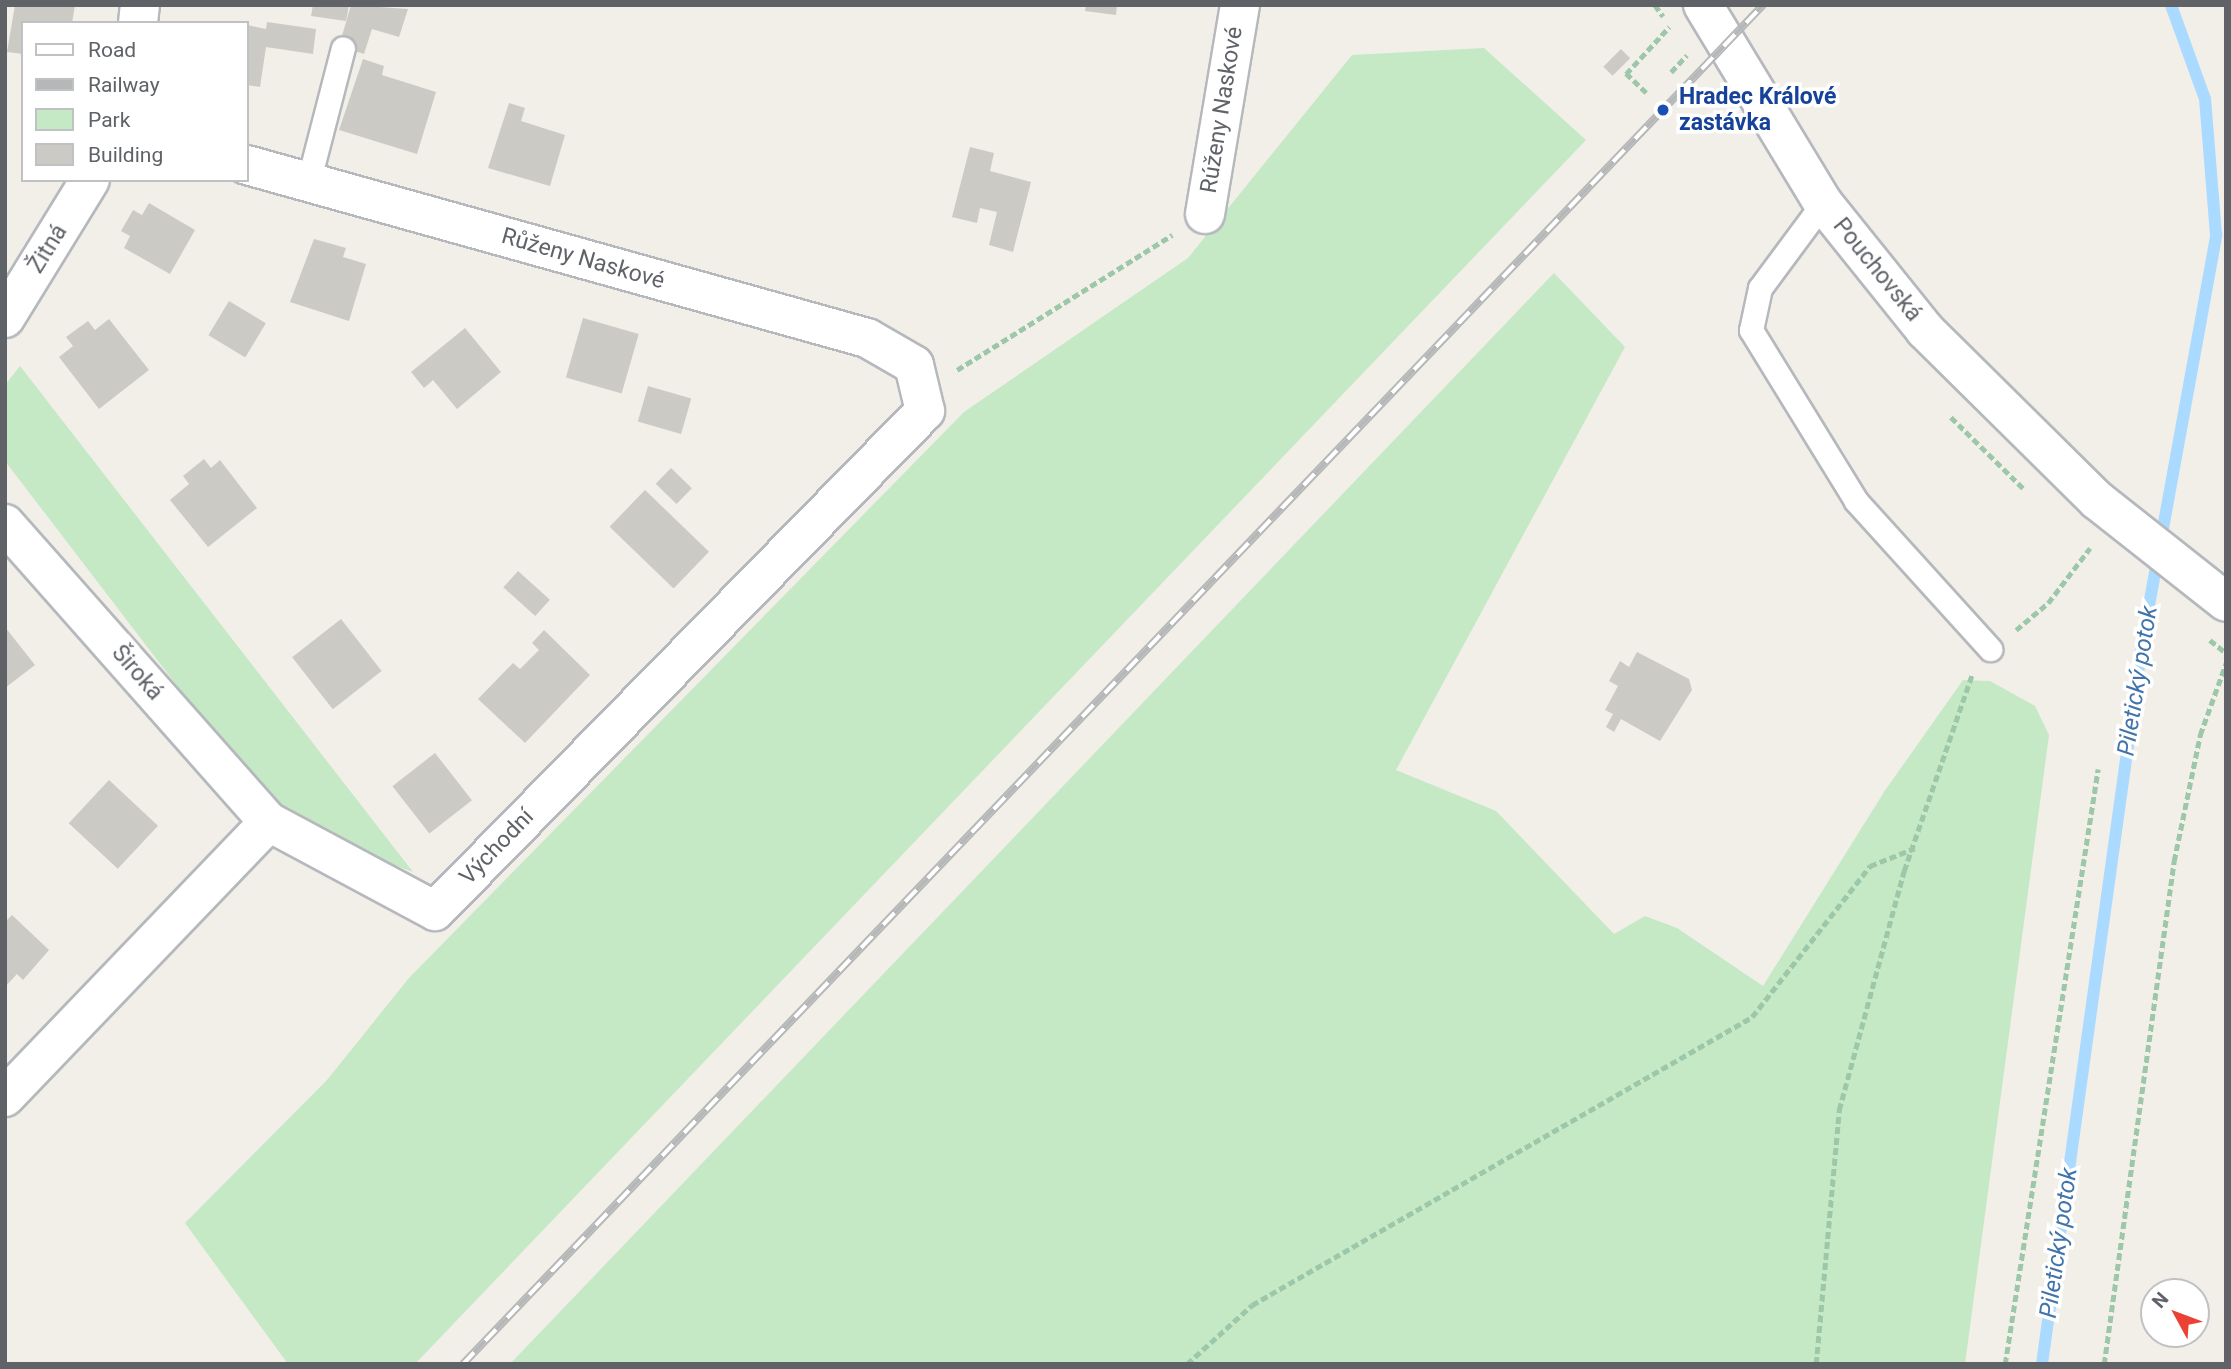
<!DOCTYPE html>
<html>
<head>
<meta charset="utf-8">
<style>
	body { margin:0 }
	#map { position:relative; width:2231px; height:1369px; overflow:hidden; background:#f1efe8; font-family:Roboto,sans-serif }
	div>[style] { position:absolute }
	.green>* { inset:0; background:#c5e8c5 }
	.stream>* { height:12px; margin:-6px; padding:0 6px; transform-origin:6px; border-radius:6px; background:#aadaff }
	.building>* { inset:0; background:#cccac5; transform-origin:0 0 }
	.path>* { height:4.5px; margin-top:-2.25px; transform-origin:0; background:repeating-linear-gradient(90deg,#9cc7a9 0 7px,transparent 0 10.5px) }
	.roads { filter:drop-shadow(2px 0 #b5b8bc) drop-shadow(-2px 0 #b5b8bc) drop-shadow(0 2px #b5b8bc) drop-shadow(0 -2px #b5b8bc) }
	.lane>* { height:23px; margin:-11.5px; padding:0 11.5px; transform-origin:11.5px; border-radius:11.5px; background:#fff }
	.street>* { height:38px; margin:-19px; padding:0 19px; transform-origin:19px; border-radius:19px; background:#fff }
	.secondary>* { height:38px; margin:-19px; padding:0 19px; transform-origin:19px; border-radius:19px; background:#fff }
	.rail>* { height:8px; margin-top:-4px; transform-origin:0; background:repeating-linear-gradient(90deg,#fff 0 16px,#b6b7b8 0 32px); box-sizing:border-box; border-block:2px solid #b6b7b8 }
	.dots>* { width:19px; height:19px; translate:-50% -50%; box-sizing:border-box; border:4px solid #fff; border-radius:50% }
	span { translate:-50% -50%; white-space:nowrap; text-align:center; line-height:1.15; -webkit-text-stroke:7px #fff; paint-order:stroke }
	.transit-label { font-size:23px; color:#164399; font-weight:700 }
	.left { translate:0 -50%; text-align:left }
	.street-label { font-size:23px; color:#5f6368 }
	.water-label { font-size:24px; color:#4174aa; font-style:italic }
	.frame { position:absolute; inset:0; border:7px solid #5f6368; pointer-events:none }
	.legend { position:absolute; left:21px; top:21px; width:228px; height:161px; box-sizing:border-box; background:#fff; border:2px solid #bfc1c3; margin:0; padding:9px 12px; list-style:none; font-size:21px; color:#5f6368 }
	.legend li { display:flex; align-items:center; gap:14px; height:35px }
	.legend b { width:35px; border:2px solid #bfc1c3 }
	.north { position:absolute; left:2140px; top:1278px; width:70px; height:70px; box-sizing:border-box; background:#fff; border:2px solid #bfc1c3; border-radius:50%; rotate:311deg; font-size:19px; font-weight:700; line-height:28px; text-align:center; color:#5f6368 }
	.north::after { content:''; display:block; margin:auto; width:24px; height:32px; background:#ea4335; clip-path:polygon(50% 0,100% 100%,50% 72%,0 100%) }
</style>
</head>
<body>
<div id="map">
	<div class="green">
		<div style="clip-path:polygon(1484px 48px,1586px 140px,415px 1364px,288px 1364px,185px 1223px,327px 1080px,409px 978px,964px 412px,1188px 258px,1352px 55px)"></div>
		<div style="clip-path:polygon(1554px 273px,1625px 347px,1396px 770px,1496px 811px,1614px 934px,1645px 916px,1677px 928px,1763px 986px,1884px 792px,1963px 680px,1990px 681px,2035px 706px,2049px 735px,1965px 1364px,510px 1364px)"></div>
		<div style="clip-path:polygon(20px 366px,413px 872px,282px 823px,5px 461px,5px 385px)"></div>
	</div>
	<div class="stream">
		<div style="left:2042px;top:1364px;width:727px;rotate:-82.09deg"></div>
		<div style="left:2142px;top:644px;width:416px;rotate:-79.7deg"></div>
		<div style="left:2216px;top:235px;width:136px;rotate:-94.6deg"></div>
		<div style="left:2205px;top:99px;width:100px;rotate:-109.9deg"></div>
	</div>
	<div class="building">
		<div style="clip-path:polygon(15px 5px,75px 5px,72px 23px,23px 23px,23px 54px,7px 52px)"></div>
		<div style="clip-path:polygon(313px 5px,349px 5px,346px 21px,311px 16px)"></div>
		<div style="clip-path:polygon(351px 5px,408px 9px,399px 37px,372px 29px,364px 54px,339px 46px)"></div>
		<div style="clip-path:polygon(1086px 5px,1117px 5px,1116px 15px,1085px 11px)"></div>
		<div style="clip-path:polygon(267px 22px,316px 29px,313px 54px,266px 47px,260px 87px,247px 85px,247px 25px,266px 29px)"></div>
		<div style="left:1621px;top:49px;width:13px;height:25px;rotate:45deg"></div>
		<div style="clip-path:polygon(363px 59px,384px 66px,382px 75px,436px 92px,417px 154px,339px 130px)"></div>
		<div style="clip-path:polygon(509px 103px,525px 108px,521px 121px,565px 135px,550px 186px,488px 168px)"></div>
		<div style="clip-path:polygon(970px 147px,994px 153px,990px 171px,1031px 182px,1013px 252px,989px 245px,997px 212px,980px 208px,977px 223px,952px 217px)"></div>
		<div style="clip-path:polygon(149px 203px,195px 230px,170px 274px,124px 248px,130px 236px,121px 231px,133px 210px,142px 215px)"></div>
		<div style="clip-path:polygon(314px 239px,346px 248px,343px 257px,366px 264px,349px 321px,290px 302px)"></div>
		<div style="left:229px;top:301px;width:43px;height:40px;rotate:31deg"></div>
		<div style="left:583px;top:318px;width:58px;height:62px;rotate:16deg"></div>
		<div style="clip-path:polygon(109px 319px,149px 370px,99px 409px,59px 357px,73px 346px,66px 337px,88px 321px,95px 330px)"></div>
		<div style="clip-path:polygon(465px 328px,501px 372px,457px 409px,433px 380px,424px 388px,411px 372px)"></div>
		<div style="left:648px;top:386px;width:45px;height:37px;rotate:16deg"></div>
		<div style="clip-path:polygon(204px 459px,211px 468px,220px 460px,257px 508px,208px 547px,170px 500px,189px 484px,183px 476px)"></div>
		<div style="left:671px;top:468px;width:29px;height:22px;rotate:44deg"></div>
		<div style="left:645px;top:490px;width:89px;height:51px;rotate:44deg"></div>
		<div style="left:518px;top:571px;width:43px;height:22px;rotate:42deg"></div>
		<div style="left:341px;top:619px;width:66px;height:62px;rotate:52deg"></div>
		<div style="clip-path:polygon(5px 627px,35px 665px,5px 688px)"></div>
		<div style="clip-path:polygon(544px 630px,590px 675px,525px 743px,478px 699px,513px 663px,520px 669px,539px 650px,532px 643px)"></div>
		<div style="clip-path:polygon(1637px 652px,1689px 679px,1692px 690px,1660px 741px,1621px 719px,1614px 732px,1606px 727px,1613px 714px,1605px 710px,1618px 686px,1609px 681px,1620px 661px,1629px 667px)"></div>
		<div style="left:435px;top:753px;width:60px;height:54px;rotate:52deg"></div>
		<div style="left:109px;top:780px;width:67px;height:59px;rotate:43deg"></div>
		<div style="clip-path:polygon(12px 915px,49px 950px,23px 980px,17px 974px,5px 987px,5px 922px)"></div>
	</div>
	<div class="path">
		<div style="left:1655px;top:5px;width:14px;rotate:54deg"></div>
		<div style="left:1671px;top:72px;width:23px;rotate:-47deg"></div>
		<div style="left:1646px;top:93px;width:28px;rotate:-136deg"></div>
		<div style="left:1626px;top:74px;width:64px;rotate:-47.5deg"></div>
		<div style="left:957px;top:370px;width:254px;rotate:-32.1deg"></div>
		<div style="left:1951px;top:417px;width:103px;rotate:44.6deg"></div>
		<div style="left:2016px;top:630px;width:42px;rotate:-40.2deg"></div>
		<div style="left:2048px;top:603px;width:69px;rotate:-52.6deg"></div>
		<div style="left:2210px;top:640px;width:21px;rotate:39deg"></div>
		<div style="left:1187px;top:1364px;width:88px;rotate:-42.2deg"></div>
		<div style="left:1252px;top:1305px;width:577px;rotate:-29.94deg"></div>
		<div style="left:1752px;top:1017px;width:192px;rotate:-52deg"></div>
		<div style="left:1870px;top:866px;width:48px;rotate:-21.8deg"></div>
		<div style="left:1816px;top:1364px;width:255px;rotate:-84.8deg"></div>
		<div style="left:1839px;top:1110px;width:248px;rotate:-74.8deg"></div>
		<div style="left:1904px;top:871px;width:207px;rotate:-70.9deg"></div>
		<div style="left:2005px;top:1364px;width:602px;rotate:-81.12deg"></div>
		<div style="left:2104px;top:1364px;width:508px;rotate:-82.08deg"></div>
		<div style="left:2174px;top:861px;width:129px;rotate:-78.3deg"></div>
		<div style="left:2200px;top:735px;width:77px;rotate:-70.1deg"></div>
	</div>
	<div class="roads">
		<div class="lane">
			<div style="left:308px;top:183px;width:139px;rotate:-75.5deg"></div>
			<div style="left:1823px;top:203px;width:106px;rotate:126.5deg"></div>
			<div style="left:1760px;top:288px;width:43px;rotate:102.1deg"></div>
			<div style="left:1751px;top:330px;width:201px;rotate:58.4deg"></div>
			<div style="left:1856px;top:501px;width:200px;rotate:47.8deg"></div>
		</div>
		<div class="street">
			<div style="left:138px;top:23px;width:18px;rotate:-84deg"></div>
			<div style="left:1205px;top:214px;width:212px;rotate:-80.5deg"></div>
			<div style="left:5px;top:318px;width:162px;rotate:-58.4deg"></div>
			<div style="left:5px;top:524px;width:398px;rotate:48.5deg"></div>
			<div style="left:269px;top:822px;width:188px;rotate:28.2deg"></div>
			<div style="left:435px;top:911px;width:700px;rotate:-45.58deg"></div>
			<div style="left:925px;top:411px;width:47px;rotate:-103.4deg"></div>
			<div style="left:914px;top:365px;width:54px;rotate:-150.1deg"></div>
			<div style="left:867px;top:338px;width:644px;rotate:-164.41deg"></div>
			<div style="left:5px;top:1097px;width:381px;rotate:-46.2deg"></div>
		</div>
		<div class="secondary">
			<div style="left:1703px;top:5px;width:232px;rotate:58.8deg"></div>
			<div style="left:1823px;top:203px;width:163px;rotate:51.2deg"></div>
			<div style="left:1925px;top:330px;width:242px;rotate:44.7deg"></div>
			<div style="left:2097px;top:500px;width:164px;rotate:38.3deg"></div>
		</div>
	</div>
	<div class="rail">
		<div style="left:463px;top:1364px;width:1881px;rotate:-46.27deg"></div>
	</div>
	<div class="dots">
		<div style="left:1663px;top:110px;background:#1a4fb4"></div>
	</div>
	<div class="transit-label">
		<span class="left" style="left:1679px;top:110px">Hradec Králové<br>zastávka</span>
	</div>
	<div class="street-label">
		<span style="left:1222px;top:110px;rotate:-81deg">Rúženy Naskové</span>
		<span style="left:48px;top:249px;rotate:-58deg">Žitná</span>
		<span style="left:583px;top:259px;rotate:16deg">Růženy Naskové</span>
		<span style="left:1877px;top:270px;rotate:51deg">Pouchovská</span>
		<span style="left:137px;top:673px;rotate:49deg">Široká</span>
		<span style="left:497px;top:847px;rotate:-46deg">Východní</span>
	</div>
	<div class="water-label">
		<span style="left:2138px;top:681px;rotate:-81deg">Piletický potok</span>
		<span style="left:2059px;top:1243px;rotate:-82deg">Piletický potok</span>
	</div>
	<div class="frame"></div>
	<ul class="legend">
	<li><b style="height:9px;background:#fff"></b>Road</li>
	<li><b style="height:9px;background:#b6b7b8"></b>Railway</li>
	<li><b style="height:19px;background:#c5e8c5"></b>Park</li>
	<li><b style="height:19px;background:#cccac5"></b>Building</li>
	</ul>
	<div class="north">N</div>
</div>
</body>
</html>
